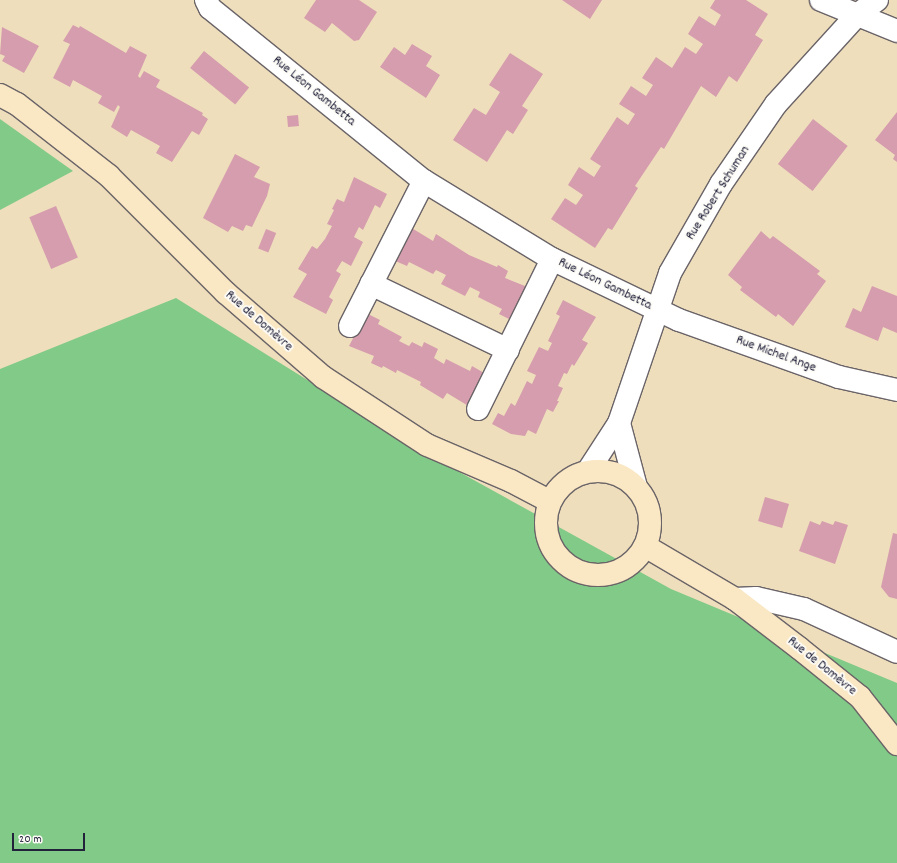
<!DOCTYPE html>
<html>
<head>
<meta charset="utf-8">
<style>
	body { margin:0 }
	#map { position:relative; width:897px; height:863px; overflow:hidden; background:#efdebc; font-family:Dekko,sans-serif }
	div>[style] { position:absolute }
	.green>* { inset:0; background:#81ca87 }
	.building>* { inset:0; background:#d59dad; transform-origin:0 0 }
	.roads { filter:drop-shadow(1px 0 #6a6468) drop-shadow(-1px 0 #6a6468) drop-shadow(0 1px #6a6468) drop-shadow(0 -1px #6a6468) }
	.street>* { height:22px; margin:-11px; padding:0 11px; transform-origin:11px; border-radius:11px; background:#fff }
	.secondary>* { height:22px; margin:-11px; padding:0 11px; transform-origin:11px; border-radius:11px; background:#fae7c3 }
	.secondary>.ring { margin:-11px; padding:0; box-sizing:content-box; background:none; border:22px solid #fae7c3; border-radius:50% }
	span { translate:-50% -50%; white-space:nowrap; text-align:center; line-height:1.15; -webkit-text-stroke:4px #fdfcf7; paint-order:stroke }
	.street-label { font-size:14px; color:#22223b }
	.scale { position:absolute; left:12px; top:833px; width:73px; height:18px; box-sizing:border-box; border:2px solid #22223b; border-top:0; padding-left:5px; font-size:12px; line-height:14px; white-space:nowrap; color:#22223b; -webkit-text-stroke:3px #fdfcf7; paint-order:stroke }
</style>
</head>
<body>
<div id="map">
	<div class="green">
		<div style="clip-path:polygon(0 119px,73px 171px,0 210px)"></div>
		<div style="clip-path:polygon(176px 298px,423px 452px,671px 589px,897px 683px,897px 863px,0 863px,0 369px)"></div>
	</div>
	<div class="building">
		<div style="clip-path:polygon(316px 0,359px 0,377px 12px,359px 40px,354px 41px,332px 23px,325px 32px,304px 18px)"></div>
		<div style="clip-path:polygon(562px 0,602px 0,590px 19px)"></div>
		<div style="clip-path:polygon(715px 0,746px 0,768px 14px,755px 35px,763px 40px,737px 82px,729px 76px,716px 97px,701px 86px,664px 149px,661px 147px,635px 186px,638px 188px,612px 230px,608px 228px,595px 248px,551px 219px,565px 198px,576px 205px,583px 195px,568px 185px,579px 167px,594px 177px,601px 166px,590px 159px,617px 117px,628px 125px,635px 114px,619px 104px,631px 86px,646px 96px,653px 85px,642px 78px,656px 57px,672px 68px,685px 47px,696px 54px,703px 44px,688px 34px,699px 16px,715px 26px,721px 15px,710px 8px)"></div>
		<div style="clip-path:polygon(73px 25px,79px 28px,80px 26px,126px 53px,130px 46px,147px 55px,138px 76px,140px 78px,144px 71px,160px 80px,156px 87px,203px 113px,202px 115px,208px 119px,199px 135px,192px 131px,172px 162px,156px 153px,160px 146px,131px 130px,127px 137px,111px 127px,120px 107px,118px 105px,114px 112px,98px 103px,102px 96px,73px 80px,70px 87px,53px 78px,70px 44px,63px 41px)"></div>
		<div style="clip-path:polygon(2px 27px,39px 46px,24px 73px,2px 61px,5px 56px,0 54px)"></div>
		<div style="clip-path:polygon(412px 44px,432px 56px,426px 66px,440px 75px,426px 98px,380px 67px,394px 47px,405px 55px)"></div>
		<div style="left:204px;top:51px;width:58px;height:22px;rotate:39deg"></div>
		<div style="clip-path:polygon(510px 53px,543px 74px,522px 106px,528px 110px,513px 134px,507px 130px,487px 162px,453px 140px,474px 108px,486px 115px,500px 92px,489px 85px)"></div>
		<div style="clip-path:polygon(897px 112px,897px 162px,893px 159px,895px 155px,875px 140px)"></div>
		<div style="left:298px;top:115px;width:11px;height:11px;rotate:85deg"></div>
		<div style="left:813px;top:119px;width:44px;height:57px;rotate:38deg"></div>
		<div style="clip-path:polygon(235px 154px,260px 167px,254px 177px,270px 184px,267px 196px,252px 227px,246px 225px,243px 231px,232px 226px,228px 232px,203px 218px)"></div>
		<div style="clip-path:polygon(354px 177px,387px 194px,380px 208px,375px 205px,363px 230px,359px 227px,354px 237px,363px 242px,351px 266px,342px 261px,336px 271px,341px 274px,329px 297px,333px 300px,326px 314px,293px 297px,307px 274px,298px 269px,312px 246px,317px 249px,325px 239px,332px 226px,327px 224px,334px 210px,332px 209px,337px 199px,344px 202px)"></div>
		<div style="left:56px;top:206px;width:56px;height:29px;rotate:67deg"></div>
		<div style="clip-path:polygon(410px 227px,433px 241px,436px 234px,469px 255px,497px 267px,498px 265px,508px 271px,505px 278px,530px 288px,513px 321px,499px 314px,502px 309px,478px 297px,480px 292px,470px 287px,465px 296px,441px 284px,446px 275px,436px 270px,433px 274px,409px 262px,407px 266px,393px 260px)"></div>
		<div style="left:266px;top:229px;width:11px;height:21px;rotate:22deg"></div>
		<div style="clip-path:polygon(761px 231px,770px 239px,773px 236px,820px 271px,817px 274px,826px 281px,793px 326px,778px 314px,776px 317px,740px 290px,742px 287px,728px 275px)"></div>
		<div style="clip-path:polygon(872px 286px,897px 296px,897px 333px,883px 327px,878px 341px,845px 327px,853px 308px,861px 312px)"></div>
		<div style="clip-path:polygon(563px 300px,596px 317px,582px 340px,588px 343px,574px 366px,572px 364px,567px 374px,564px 373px,558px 386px,563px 388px,557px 401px,559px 401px,553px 412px,547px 409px,536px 434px,528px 430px,525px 436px,511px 434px,492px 424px,498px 413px,504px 416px,511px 403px,515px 406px,527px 381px,532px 384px,536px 375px,527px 371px,539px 347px,548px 351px,552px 343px,548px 341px,560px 316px,556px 314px)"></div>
		<div style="clip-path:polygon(366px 313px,380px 320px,378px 324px,402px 337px,399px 341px,409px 346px,412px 342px,422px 347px,424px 342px,438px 349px,434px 358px,444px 364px,446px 359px,470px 371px,472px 366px,486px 374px,470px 407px,447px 393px,443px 399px,420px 385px,421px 382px,397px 370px,396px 373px,383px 366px,382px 368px,371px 363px,374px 356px,349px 346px)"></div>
		<div style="left:765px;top:497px;width:25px;height:25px;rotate:16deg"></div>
		<div style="clip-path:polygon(810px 521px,820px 525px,822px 521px,833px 525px,835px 521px,848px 525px,835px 564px,799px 551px)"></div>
		<div style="clip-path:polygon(893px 533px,897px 534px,897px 599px,889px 597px,881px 587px)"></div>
	</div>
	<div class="roads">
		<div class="street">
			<div style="left:206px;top:0;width:9px;rotate:63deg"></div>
			<div style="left:210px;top:8px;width:275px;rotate:39deg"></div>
			<div style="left:424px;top:181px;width:150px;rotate:31.4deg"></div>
			<div style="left:552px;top:259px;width:141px;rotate:25.7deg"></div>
			<div style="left:679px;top:320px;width:170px;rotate:19.6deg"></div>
			<div style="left:839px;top:377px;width:59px;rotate:12.6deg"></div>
			<div style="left:821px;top:0;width:82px;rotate:22.2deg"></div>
			<div style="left:371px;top:284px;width:152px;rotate:25.7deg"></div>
			<div style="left:350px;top:326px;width:163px;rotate:-63deg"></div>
			<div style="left:478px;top:409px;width:167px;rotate:-63.7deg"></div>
			<div style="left:619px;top:423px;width:66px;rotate:75.1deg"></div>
			<div style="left:588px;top:471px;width:57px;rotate:-57.1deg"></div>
			<div style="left:619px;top:423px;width:158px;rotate:-71.2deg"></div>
			<div style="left:670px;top:273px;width:103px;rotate:-60.2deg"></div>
			<div style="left:721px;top:184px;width:97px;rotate:-55.5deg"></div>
			<div style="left:776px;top:104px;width:120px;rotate:-47.7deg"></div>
			<div style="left:857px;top:15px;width:25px;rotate:-37deg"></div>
			<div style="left:735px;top:599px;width:21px;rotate:-3deg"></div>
			<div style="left:756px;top:598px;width:49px;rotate:12.9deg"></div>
			<div style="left:804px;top:609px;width:102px;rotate:24.8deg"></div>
		</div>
		<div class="secondary">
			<div style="left:0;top:95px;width:19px;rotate:28deg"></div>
			<div style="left:17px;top:104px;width:117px;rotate:38deg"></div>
			<div style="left:109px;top:176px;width:165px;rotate:45deg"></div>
			<div style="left:226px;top:293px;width:128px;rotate:40.9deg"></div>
			<div style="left:323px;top:377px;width:124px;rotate:33.2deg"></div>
			<div style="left:427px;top:445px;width:91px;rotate:23.2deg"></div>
			<div style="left:511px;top:481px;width:43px;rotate:27.8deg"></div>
			<div class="ring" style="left:546px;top:471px;width:82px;height:82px"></div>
			<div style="left:645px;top:546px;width:104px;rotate:30.5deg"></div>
			<div style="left:735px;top:599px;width:81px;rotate:37.4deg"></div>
			<div style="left:799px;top:648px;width:78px;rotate:38.8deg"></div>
			<div style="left:860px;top:697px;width:60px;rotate:51.8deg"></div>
		</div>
	</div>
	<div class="street-label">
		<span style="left:314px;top:91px;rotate:39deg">Rue Léon Gambetta</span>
		<span style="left:718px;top:193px;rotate:-58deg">Rue Robert Schuman</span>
		<span style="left:605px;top:284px;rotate:26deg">Rue Léon Gambetta</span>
		<span style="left:259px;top:321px;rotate:41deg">Rue de Domèvre</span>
		<span style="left:776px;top:354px;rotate:20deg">Rue Michel Ange</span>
		<span style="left:822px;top:666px;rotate:39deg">Rue de Domèvre</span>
	</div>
	<div class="scale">20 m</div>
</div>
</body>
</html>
